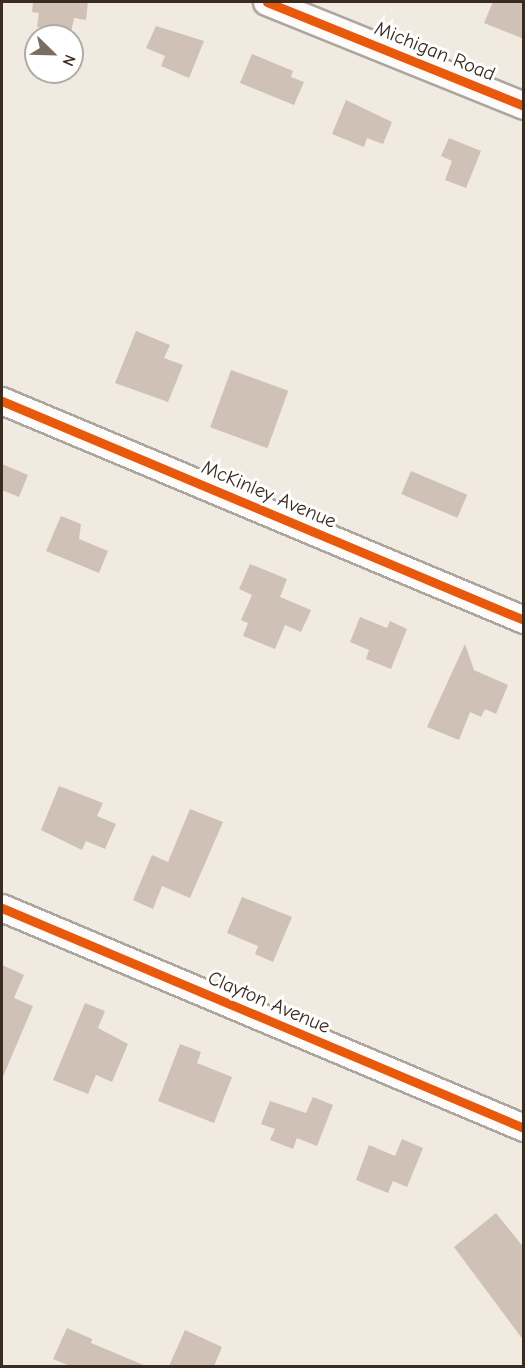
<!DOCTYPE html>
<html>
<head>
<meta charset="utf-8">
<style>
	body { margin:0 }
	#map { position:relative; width:525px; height:1368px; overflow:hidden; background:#f0eae0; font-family:"Comic Neue",sans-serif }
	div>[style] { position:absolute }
	.building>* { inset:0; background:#d0c1b7; transform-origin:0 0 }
	.roads { filter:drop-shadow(2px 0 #aba69f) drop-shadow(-2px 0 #aba69f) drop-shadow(0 2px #aba69f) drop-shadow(0 -2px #aba69f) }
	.minor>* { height:26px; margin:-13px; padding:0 13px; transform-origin:13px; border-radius:13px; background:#fdfcfa }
	.cycleway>* { height:9px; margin:-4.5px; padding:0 4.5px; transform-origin:4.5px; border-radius:4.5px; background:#e8590c }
	span { translate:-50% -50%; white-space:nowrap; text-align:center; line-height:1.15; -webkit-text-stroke:6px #fff; paint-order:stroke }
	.street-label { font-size:20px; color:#3b2a1e }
	.frame { position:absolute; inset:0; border:3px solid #3b2a1e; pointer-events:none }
	.north { position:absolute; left:24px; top:24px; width:60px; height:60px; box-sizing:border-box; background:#fff; border:2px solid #b1aaa5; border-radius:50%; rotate:113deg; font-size:16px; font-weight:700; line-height:24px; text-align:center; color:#3b2a1e }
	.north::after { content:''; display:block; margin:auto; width:21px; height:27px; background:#7a6d62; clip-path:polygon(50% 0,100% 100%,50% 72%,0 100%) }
</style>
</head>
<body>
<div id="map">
	<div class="building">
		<div style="clip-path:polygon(33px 2px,88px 2px,86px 20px,74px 18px,71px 32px,37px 27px,39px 13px,32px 12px)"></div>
		<div style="clip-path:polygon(493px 2px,524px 2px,524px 39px,484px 23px)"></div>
		<div style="clip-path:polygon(156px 26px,204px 41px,189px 78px,161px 66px,165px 56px,146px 48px)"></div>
		<div style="clip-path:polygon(252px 54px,293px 71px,291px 77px,304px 82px,294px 105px,240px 83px)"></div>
		<div style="clip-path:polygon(346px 100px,392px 122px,383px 144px,367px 138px,364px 147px,332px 134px)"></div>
		<div style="clip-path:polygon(449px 138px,481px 151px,466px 188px,445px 180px,452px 161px,441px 156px)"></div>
		<div style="clip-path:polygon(136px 331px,170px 345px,164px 358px,183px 365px,168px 402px,115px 383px)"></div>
		<div style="left:231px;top:370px;width:61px;height:61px;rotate:20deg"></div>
		<div style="clip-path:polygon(2px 464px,28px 475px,19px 497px,2px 490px)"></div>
		<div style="left:411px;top:471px;width:61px;height:25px;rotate:23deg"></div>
		<div style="clip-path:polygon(61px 516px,81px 524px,79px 539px,108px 551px,99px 573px,46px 551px)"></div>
		<div style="clip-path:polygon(250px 564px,287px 579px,280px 597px,311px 610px,301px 632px,285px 625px,275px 649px,243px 636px,248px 623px,241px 620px,252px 595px,239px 589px)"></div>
		<div style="clip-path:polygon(360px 617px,387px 628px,390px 621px,407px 629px,391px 669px,366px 659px,369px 650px,350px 642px)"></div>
		<div style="clip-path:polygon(465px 644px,474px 670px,508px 685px,496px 714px,485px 709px,481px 717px,470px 712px,459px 740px,427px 727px)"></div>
		<div style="clip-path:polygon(59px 786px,103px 803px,97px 816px,116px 824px,105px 849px,86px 841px,82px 850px,41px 830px)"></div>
		<div style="clip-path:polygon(190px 809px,223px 822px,190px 898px,162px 886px,153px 909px,133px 900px,152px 855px,168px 862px)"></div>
		<div style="clip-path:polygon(242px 897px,292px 917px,273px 962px,255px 954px,258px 946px,227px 933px)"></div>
		<div style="clip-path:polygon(2px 965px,24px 975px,14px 998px,33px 1006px,2px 1079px)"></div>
		<div style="clip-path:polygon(85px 1003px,105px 1011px,98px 1028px,128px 1044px,112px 1082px,96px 1075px,88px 1094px,53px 1080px)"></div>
		<div style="clip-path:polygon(180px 1044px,201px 1052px,197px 1063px,232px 1077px,214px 1123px,158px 1101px)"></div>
		<div style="clip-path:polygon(313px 1097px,333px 1105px,317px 1146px,297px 1138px,293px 1149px,270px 1140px,275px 1129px,261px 1124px,270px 1101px,306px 1113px)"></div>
		<div style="clip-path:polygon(402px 1139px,423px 1148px,407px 1187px,393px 1181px,388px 1193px,356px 1180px,369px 1145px,395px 1156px)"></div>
		<div style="clip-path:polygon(496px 1213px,524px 1248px,524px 1341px,454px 1247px)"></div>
		<div style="clip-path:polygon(67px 1328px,92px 1339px,91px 1343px,146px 1366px,70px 1366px,53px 1359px)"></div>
		<div style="clip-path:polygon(185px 1330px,222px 1347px,214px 1366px,169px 1366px)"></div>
	</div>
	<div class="roads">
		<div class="minor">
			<div style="left:267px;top:2px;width:277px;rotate:22deg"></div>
			<div style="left:2px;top:401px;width:566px;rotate:22.76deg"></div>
			<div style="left:2px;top:908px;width:566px;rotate:22.85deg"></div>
		</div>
	</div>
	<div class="cycleway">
		<div style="left:267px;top:2px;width:277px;rotate:22deg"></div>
		<div style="left:2px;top:401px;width:566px;rotate:22.76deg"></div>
		<div style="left:2px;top:908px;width:566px;rotate:22.85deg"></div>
	</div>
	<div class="street-label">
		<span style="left:435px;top:51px;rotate:22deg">Michigan Road</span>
		<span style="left:269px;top:494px;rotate:23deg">McKinley Avenue</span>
		<span style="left:269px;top:1002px;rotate:23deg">Clayton Avenue</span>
	</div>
	<div class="frame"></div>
	<div class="north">N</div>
</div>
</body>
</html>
